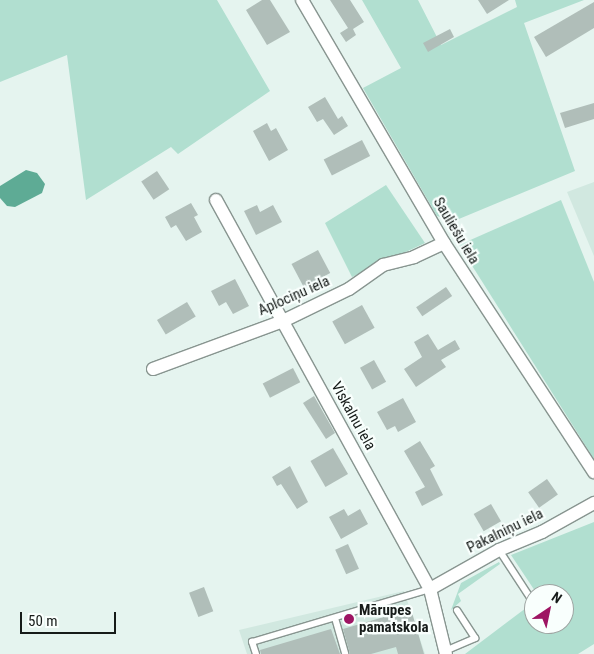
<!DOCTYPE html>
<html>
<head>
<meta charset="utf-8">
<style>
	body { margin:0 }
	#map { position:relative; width:594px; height:654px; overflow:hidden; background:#e5f4ef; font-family:"Roboto Condensed",sans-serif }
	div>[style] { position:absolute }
	.built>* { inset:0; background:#d1e8e0 }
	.green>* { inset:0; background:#b1dfd0 }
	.water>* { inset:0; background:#5eab95 }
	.building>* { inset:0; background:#b0beb9; transform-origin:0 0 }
	.roads { filter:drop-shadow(1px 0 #889590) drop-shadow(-1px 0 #889590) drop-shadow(0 1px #889590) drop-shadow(0 -1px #889590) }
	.service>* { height:6px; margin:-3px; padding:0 3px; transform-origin:3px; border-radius:3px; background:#fff }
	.minor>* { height:12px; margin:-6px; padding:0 6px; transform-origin:6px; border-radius:6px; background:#fff }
	.dots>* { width:14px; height:14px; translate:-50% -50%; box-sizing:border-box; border:2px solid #f9fffd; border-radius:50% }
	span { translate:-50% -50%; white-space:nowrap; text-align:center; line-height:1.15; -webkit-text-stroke:4.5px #f9fffd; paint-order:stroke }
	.street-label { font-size:15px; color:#161b19 }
	.poi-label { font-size:15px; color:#161b19; font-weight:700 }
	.left { translate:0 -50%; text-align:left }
	.north { position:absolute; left:524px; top:584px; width:50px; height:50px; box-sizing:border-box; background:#f9fffd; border:1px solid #9ea4a2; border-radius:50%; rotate:34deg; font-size:14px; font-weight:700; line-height:20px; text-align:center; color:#161b19 }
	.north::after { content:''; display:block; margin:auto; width:18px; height:22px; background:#9e1563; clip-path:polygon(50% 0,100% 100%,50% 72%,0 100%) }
	.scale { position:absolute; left:20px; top:612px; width:96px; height:22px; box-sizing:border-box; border:2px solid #161b19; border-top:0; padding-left:6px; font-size:15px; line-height:18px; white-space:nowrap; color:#161b19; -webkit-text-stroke:4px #f9fffd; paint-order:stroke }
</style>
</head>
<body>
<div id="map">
	<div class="built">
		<div style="clip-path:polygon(594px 182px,594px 256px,567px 192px)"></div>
		<div style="clip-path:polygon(404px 591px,425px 654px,247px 654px,239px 630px)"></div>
	</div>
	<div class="green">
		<div style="clip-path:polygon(0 0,217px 0,270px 91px,178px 154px,171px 147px,86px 200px,67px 55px,0 82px)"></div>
		<div style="clip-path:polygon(362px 0,418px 0,441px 45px,517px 7px,515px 0,584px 0,524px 23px,575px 171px,454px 221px,437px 216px,363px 88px,401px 68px)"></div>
		<div style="clip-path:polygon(386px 185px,425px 243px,352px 277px,325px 223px)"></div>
		<div style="clip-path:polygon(561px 200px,594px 282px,594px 459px,459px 245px)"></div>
		<div style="clip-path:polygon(594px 522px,594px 644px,578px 654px,465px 654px,534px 602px,534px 624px,564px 624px,564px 594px,537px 594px,511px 555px)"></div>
		<div style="clip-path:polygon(499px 562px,500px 564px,458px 594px,461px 601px,451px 610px,461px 583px)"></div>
	</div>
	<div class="water">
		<div style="clip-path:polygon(26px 170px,37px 173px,45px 184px,42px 193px,15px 207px,7px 206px,0 198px,0 186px)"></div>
	</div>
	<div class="building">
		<div style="clip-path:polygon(262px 0,270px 0,290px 32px,267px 45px,246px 10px)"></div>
		<div style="clip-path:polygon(330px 0,350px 0,364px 22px,353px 29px,356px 35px,346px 42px,340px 33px,348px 28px)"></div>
		<div style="clip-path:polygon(478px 0,509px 0,487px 14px)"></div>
		<div style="clip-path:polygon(594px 2px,594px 28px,546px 57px,534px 37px)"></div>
		<div style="clip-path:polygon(450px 29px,454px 37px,428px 52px,423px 43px)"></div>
		<div style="clip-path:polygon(325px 97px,338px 119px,342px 116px,348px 126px,334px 135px,323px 119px,317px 122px,308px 107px)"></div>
		<div style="clip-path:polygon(594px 103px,594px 119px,565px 128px,560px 113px)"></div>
		<div style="clip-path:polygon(267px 123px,271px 131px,276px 128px,288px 150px,269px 161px,253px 131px)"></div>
		<div style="left:362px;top:140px;width:18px;height:43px;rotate:63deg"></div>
		<div style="left:157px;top:171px;width:22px;height:19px;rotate:56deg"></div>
		<div style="clip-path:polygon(191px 203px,198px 215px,194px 217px,202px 232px,186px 241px,176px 225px,171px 228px,165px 217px)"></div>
		<div style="clip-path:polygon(257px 205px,260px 212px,273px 205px,282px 222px,256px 235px,244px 211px)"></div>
		<div style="left:318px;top:250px;width:26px;height:30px;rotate:62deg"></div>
		<div style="clip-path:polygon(235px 279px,249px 306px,233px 314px,226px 302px,219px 306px,211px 291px)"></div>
		<div style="left:446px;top:287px;width:11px;height:36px;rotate:56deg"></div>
		<div style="left:187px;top:302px;width:17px;height:35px;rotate:59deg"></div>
		<div style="left:362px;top:305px;width:26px;height:34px;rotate:61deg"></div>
		<div style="clip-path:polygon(428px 334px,438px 350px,455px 340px,460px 349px,441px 360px,446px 367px,416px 387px,404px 369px,422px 357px,414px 342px)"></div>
		<div style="left:374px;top:360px;width:25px;height:16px;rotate:61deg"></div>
		<div style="left:293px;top:368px;width:16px;height:34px;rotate:63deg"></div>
		<div style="clip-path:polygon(314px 396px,335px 433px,326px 439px,303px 403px)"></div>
		<div style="clip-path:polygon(403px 398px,416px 422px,398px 432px,395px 426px,387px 430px,377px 412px)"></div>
		<div style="clip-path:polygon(420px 441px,435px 466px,430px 469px,443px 495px,422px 506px,415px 492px,425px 487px,404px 451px)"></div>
		<div style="left:333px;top:448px;width:30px;height:26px;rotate:60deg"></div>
		<div style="clip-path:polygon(290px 466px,308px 502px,297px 509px,281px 484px,277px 486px,272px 477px)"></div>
		<div style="left:547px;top:479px;width:19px;height:23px;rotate:55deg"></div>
		<div style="left:491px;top:504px;width:20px;height:20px;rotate:60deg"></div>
		<div style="clip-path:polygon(344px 509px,348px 516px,360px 509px,368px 524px,341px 539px,329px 517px)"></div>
		<div style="left:348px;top:544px;width:27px;height:14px;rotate:66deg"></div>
		<div style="left:204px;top:587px;width:26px;height:16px;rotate:69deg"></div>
		<div style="clip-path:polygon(411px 609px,424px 654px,398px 654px,396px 647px,371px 654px,350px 654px,343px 629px)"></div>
		<div style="clip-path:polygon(331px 629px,340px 654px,261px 654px,260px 650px)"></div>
	</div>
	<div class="roads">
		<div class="service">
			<div style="left:499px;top:550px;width:59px;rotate:56.9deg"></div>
			<div style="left:335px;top:618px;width:37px;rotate:74deg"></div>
			<div style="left:445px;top:651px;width:33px;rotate:-23deg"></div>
			<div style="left:475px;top:638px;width:33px;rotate:-123deg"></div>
			<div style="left:256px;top:654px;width:13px;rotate:-108deg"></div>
			<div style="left:252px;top:642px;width:186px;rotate:-16.6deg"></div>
		</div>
		<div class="minor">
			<div style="left:302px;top:0;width:281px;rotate:59.7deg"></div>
			<div style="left:444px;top:243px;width:274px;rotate:56.8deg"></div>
			<div style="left:216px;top:200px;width:444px;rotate:61.2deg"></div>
			<div style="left:430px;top:589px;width:67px;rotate:76.2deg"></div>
			<div style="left:153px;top:369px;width:139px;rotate:-20.3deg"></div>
			<div style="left:283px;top:321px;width:73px;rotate:-25.9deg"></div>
			<div style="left:349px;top:289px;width:42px;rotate:-35.2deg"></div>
			<div style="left:383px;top:265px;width:32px;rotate:-14deg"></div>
			<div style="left:414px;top:257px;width:33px;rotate:-25deg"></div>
			<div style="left:430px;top:589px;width:79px;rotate:-29.5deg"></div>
			<div style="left:499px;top:550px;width:47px;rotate:-22.7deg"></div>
			<div style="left:542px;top:532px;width:60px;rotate:-29.1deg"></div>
		</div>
	</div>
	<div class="dots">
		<div style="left:349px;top:619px;background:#9e1563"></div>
	</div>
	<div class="street-label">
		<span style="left:456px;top:231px;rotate:59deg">Sauliešu iela</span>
		<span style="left:294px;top:296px;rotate:-24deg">Aplociņu iela</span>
		<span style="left:353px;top:416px;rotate:61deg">Viskalnu iela</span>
		<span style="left:505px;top:531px;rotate:-26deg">Pakalniņu iela</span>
	</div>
	<div class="poi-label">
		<span class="left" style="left:359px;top:619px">Mārupes<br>pamatskola</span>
	</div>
	<div class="north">N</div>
	<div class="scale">50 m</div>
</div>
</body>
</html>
